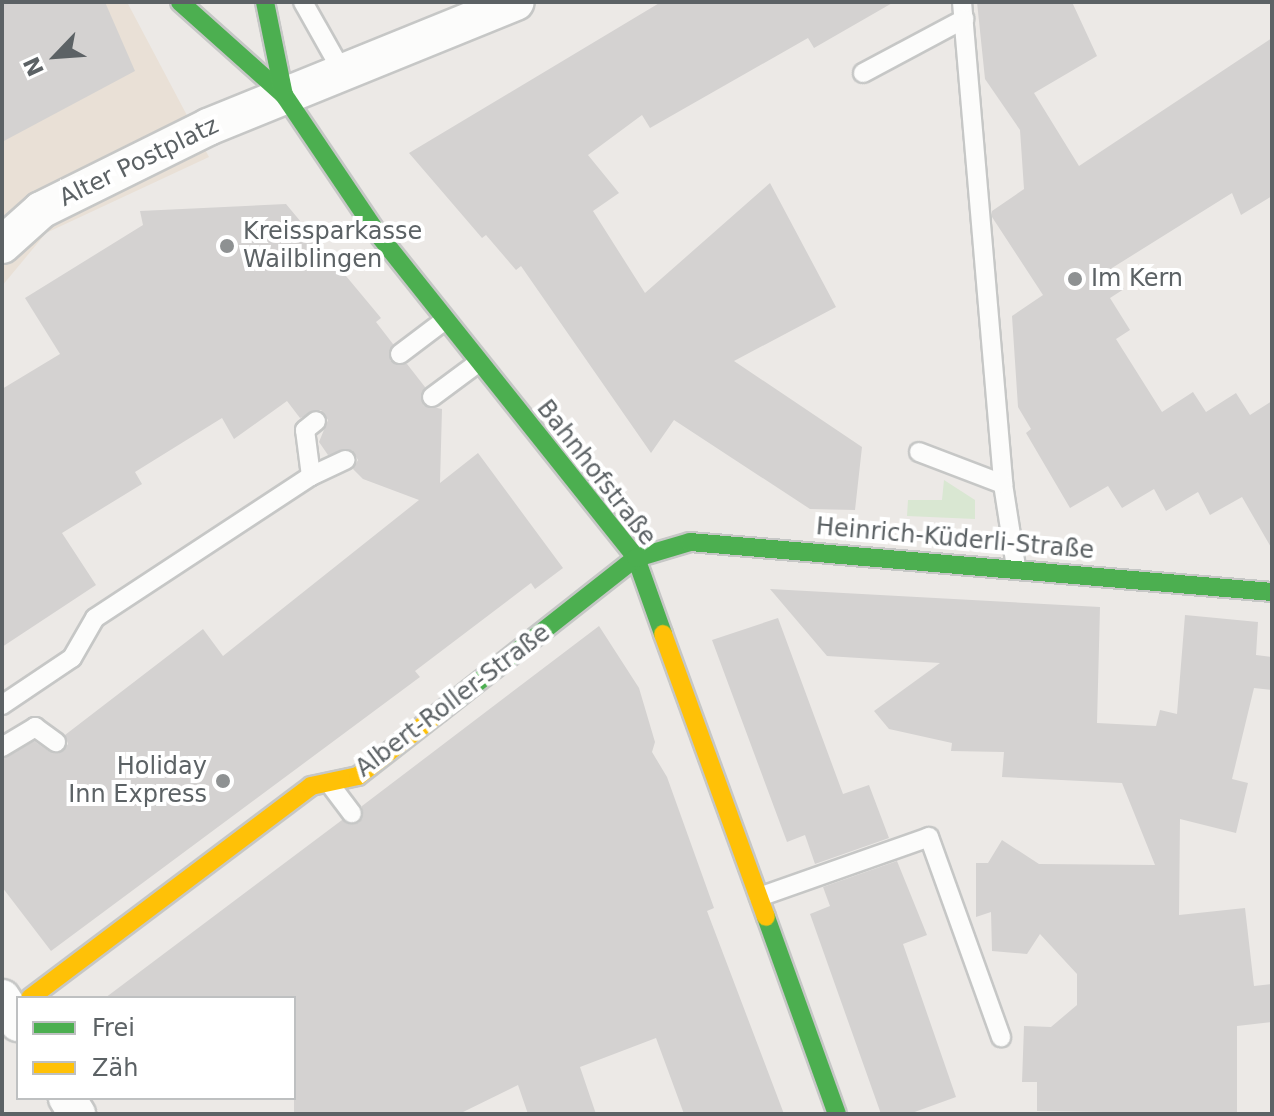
<!DOCTYPE html>
<html>
<head>
<meta charset="utf-8">
<style>
	body { margin:0 }
	#map { position:relative; width:1274px; height:1116px; overflow:hidden; background:#ece9e6; font-family:"DejaVu Sans",sans-serif }
	div>[style] { position:absolute }
	.commercial>* { inset:0; background:#e9e0d6 }
	.green>* { inset:0; background:#d9e7d2 }
	.building>* { inset:0; background:#d4d2d1 }
	.roads { filter:drop-shadow(2px 0 #c6c7c6) drop-shadow(-2px 0 #c6c7c6) drop-shadow(0 2px #c6c7c6) drop-shadow(0 -2px #c6c7c6) }
	.lane>* { height:18px; margin:-9px; padding:0 9px; transform-origin:9px; border-radius:9px; background:#fcfcfb }
	.street>* { height:36px; margin:-18px; padding:0 18px; transform-origin:18px; border-radius:18px; background:#fcfcfb }
	.fast>* { height:18px; margin:-9px; padding:0 9px; transform-origin:9px; border-radius:9px; background:#4caf50 }
	.slow>* { height:18px; margin:-9px; padding:0 9px; transform-origin:9px; border-radius:9px; background:#ffc107 }
	.dots>* { width:22px; height:22px; translate:-50% -50%; box-sizing:border-box; border:4px solid #fff; border-radius:50% }
	span { translate:-50% -50%; white-space:nowrap; text-align:center; line-height:1.15; -webkit-text-stroke:8px #fff; paint-order:stroke }
	.street-label { font-size:24px; color:#5c6265 }
	.poi-label { font-size:24px; color:#5c6265 }
	.left { translate:0 -50%; text-align:left }
	.right { translate:-100% -50%; text-align:right }
	.frame { position:absolute; inset:0; border:4px solid #5c6265; pointer-events:none }
	.legend { position:absolute; left:16px; top:996px; width:280px; height:104px; box-sizing:border-box; background:#fff; border:2px solid #bec0c1; margin:0; padding:10px 14px; list-style:none; font-size:24px; color:#5c6265 }
	.legend li { display:flex; align-items:center; gap:16px; height:40px }
	.legend b { width:40px; border:2px solid #bec0c1 }
	.north { position:absolute; left:16px; top:16px; width:80px; height:80px; -webkit-text-stroke:6px #fff; paint-order:stroke; rotate:245deg; font-size:22px; font-weight:700; line-height:32px; text-align:center; color:#5c6265 }
	.north::after { content:''; display:block; margin:auto; width:28px; height:36px; background:#5c6265; clip-path:polygon(50% 0,100% 100%,50% 72%,0 100%) }
</style>
</head>
<body>
<div id="map">
	<div class="commercial">
		<div style="clip-path:polygon(2px 2px,127px 2px,209px 157px,46px 233px,2px 286px)"></div>
	</div>
	<div class="green">
		<div style="clip-path:polygon(944px 480px,975px 500px,975px 519px,907px 516px,908px 500px,942px 500px)"></div>
	</div>
	<div class="building">
		<div style="clip-path:polygon(2px 2px,105px 2px,135px 71px,2px 142px)"></div>
		<div style="clip-path:polygon(661px 2px,894px 2px,814px 48px,808px 38px,650px 128px,642px 115px,588px 155px,619px 193px,593px 211px,645px 293px,770px 183px,836px 307px,734px 361px,862px 447px,855px 510px,810px 509px,674px 420px,651px 453px,521px 266px,516px 270px,486px 235px,482px 238px,409px 153px)"></div>
		<div style="clip-path:polygon(977px 2px,1072px 2px,1097px 56px,1034px 93px,1079px 166px,1272px 38px,1272px 196px,1241px 215px,1232px 193px,1112px 268px,1124px 289px,1110px 298px,1130px 330px,1116px 339px,1162px 412px,1193px 392px,1206px 412px,1236px 393px,1250px 415px,1272px 401px,1272px 549px,1242px 497px,1210px 515px,1198px 492px,1166px 511px,1154px 489px,1122px 508px,1108px 486px,1070px 508px,1026px 433px,1031px 429px,1018px 407px,1012px 316px,1043px 295px,992px 217px,992px 211px,1024px 189px,1020px 130px,985px 79px)"></div>
		<div style="clip-path:polygon(286px 204px,381px 318px,376px 322px,393px 344px,390px 361px,407px 364px,425px 387px,423px 405px,442px 409px,440px 483px,478px 453px,563px 568px,535px 589px,531px 583px,415px 671px,420px 677px,51px 951px,2px 887px,2px 759px,34px 741px,50px 752px,62px 752px,68px 744px,65px 735px,203px 629px,223px 656px,419px 500px,363px 479px,353px 469px,358px 460px,352px 450px,328px 455px,319px 442px,328px 420px,321px 410px,300px 418px,287px 401px,234px 439px,222px 418px,135px 472px,142px 484px,62px 533px,96px 585px,2px 647px,2px 389px,60px 354px,25px 298px,143px 225px,140px 211px)"></div>
		<div style="clip-path:polygon(770px 589px,1100px 607px,1097px 723px,1156px 726px,1160px 710px,1177px 714px,1185px 615px,1258px 622px,1256px 655px,1272px 657px,1272px 690px,1254px 688px,1232px 779px,1248px 783px,1236px 833px,1180px 819px,1179px 915px,1245px 908px,1254px 986px,1272px 984px,1272px 1022px,1237px 1026px,1237px 1114px,1037px 1111px,1037px 1082px,1022px 1082px,1024px 1026px,1051px 1027px,1077px 1005px,1077px 974px,1040px 934px,1027px 954px,992px 951px,991px 912px,976px 917px,976px 863px,988px 863px,1002px 840px,1039px 864px,1155px 865px,1122px 783px,1002px 777px,1004px 752px,951px 751px,952px 743px,889px 729px,874px 711px,940px 663px,827px 656px)"></div>
		<div style="clip-path:polygon(778px 618px,843px 794px,869px 785px,889px 838px,815px 864px,805px 835px,787px 842px,712px 640px)"></div>
		<div style="clip-path:polygon(599px 626px,639px 688px,655px 742px,652px 752px,667px 777px,714px 908px,707px 911px,784px 1114px,684px 1114px,656px 1038px,580px 1067px,596px 1114px,528px 1114px,518px 1085px,459px 1114px,294px 1114px,294px 998px,105px 998px,342px 820px,359px 823px,362px 806px)"></div>
		<div style="clip-path:polygon(897px 861px,927px 935px,903px 944px,956px 1097px,909px 1114px,881px 1114px,810px 914px,830px 906px,823px 887px)"></div>
	</div>
	<div class="roads">
		<div class="lane">
			<div style="left:303px;top:2px;width:81px;rotate:60.6deg"></div>
			<div style="left:962px;top:2px;width:484px;rotate:85.1deg"></div>
			<div style="left:1003px;top:484px;width:84px;rotate:81.1deg"></div>
			<div style="left:863px;top:73px;width:115px;rotate:-28.1deg"></div>
			<div style="left:400px;top:354px;width:56px;rotate:-37.1deg"></div>
			<div style="left:432px;top:397px;width:57px;rotate:-36.5deg"></div>
			<div style="left:919px;top:452px;width:90px;rotate:20.9deg"></div>
			<div style="left:311px;top:476px;width:46px;rotate:-97.4deg"></div>
			<div style="left:305px;top:430px;width:14px;rotate:-39deg"></div>
			<div style="left:2px;top:705px;width:84px;rotate:-33.9deg"></div>
			<div style="left:72px;top:658px;width:46px;rotate:-60.1deg"></div>
			<div style="left:95px;top:618px;width:258px;rotate:-33.3deg"></div>
			<div style="left:311px;top:476px;width:38px;rotate:-25deg"></div>
			<div style="left:2px;top:747px;width:39px;rotate:-31deg"></div>
			<div style="left:35px;top:727px;width:26px;rotate:36deg"></div>
			<div style="left:329px;top:783px;width:38px;rotate:53deg"></div>
			<div style="left:759px;top:897px;width:180px;rotate:-19.4deg"></div>
			<div style="left:929px;top:837px;width:213px;rotate:70.2deg"></div>
		</div>
		<div class="street">
			<div style="left:2px;top:245px;width:52px;rotate:-41.9deg"></div>
			<div style="left:41px;top:210px;width:186px;rotate:-26.4deg"></div>
			<div style="left:208px;top:127px;width:332px;rotate:-22.1deg"></div>
			<div style="left:2px;top:998px;width:30px;rotate:57deg"></div>
			<div style="left:67px;top:1098px;width:19px;rotate:58deg"></div>
		</div>
		<div class="fast">
			<div style="left:180px;top:2px;width:140px;rotate:41.8deg"></div>
			<div style="left:284px;top:95px;width:166px;rotate:56deg"></div>
			<div style="left:377px;top:233px;width:416px;rotate:51.4deg"></div>
			<div style="left:636px;top:558px;width:81px;rotate:70.4deg"></div>
			<div style="left:265px;top:2px;width:95px;rotate:78.5deg"></div>
			<div style="left:440px;top:712px;width:249px;rotate:-38.2deg"></div>
			<div style="left:636px;top:558px;width:56px;rotate:-16.5deg"></div>
			<div style="left:690px;top:542px;width:584px;rotate:4.91deg"></div>
			<div style="left:766px;top:917px;width:209px;rotate:70.2deg"></div>
		</div>
		<div class="slow">
			<div style="left:663px;top:634px;width:301px;rotate:70deg"></div>
			<div style="left:30px;top:998px;width:352px;rotate:-37deg"></div>
			<div style="left:311px;top:786px;width:48px;rotate:-12deg"></div>
			<div style="left:358px;top:776px;width:104px;rotate:-38deg"></div>
		</div>
	</div>
	<div class="dots">
		<div style="left:227px;top:246px;background:#8e9192"></div>
		<div style="left:1075px;top:279px;background:#8e9192"></div>
		<div style="left:223px;top:781px;background:#8e9192"></div>
	</div>
	<div class="street-label">
		<span style="left:139px;top:162px;rotate:-26deg">Alter Postplatz</span>
		<span style="left:596px;top:473px;rotate:52deg">Bahnhofstraße</span>
		<span style="left:955px;top:539px;rotate:5deg">Heinrich-Küderli-Straße</span>
		<span style="left:453px;top:701px;rotate:-37deg">Albert-Roller-Straße</span>
	</div>
	<div class="poi-label">
		<span class="left" style="left:243px;top:246px">Kreissparkasse<br>Wailblingen</span>
		<span class="left" style="left:1091px;top:279px">Im Kern</span>
		<span class="right" style="left:207px;top:781px">Holiday<br>Inn Express</span>
	</div>
	<div class="frame"></div>
	<ul class="legend">
	<li><b style="height:10px;background:#4caf50"></b>Frei</li>
	<li><b style="height:10px;background:#ffc107"></b>Zäh</li>
	</ul>
	<div class="north">N</div>
</div>
</body>
</html>
